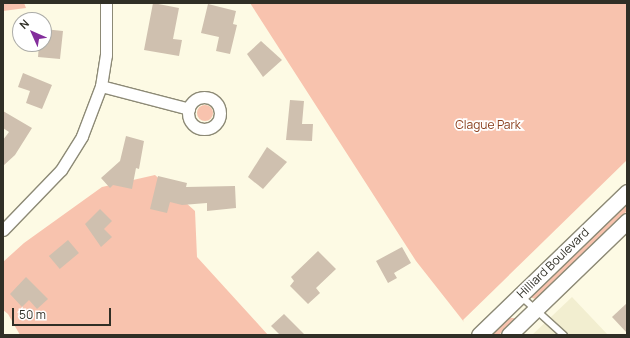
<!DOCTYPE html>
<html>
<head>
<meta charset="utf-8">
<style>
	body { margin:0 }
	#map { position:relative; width:630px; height:338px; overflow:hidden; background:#fdfae4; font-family:Manrope,sans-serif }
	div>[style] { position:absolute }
	.built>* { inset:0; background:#f2eed0 }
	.green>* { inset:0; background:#f8c3ae }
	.round { border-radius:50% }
	.building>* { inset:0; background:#cfc0af; transform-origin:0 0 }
	.roads { filter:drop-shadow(1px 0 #8d8a76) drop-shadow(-1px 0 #8d8a76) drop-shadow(0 1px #8d8a76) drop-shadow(0 -1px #8d8a76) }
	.service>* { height:5.5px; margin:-2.75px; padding:0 2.75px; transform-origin:2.75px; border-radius:2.75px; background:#fff }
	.minor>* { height:11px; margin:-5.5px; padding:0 5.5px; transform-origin:5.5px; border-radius:5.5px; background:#fff }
	.minor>.ring { margin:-5.5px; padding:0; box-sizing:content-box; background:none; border:11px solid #fff; border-radius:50% }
	.secondary>* { height:15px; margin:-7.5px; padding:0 7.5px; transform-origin:7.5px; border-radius:7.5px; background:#fff }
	span { translate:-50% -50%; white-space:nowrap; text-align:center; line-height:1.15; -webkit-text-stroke:3.5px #fff; paint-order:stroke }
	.park-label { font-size:12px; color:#8a3f1d }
	.street-label { font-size:12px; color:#302f26 }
	.frame { position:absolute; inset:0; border:4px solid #302f26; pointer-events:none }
	.north { position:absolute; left:12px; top:12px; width:40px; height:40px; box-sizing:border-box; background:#fff; border:1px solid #acaca8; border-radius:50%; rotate:315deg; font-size:11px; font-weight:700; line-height:16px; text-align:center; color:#302f26 }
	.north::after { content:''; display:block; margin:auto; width:14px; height:18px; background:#842e9c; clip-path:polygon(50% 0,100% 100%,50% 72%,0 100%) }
	.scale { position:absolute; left:12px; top:308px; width:99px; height:18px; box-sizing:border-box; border:2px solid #302f26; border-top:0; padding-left:5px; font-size:12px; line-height:14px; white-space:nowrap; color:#302f26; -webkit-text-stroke:3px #fff; paint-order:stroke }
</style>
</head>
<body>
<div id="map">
	<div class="built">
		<div style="clip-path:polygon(572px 297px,608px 335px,532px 335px)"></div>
	</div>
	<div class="green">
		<div style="clip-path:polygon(3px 3px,24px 3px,26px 8px,3px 11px)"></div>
		<div style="clip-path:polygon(250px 3px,627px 3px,627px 160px,463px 320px,464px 322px,416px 261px)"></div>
		<div class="round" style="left:197px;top:105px;width:16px;height:16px"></div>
		<div style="clip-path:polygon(155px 175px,195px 211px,197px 257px,268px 335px,20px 335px,8px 314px,3px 310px,3px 262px,24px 243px,102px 187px)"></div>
		<div style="clip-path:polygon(627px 201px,627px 211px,536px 299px,532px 298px,532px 293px)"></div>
		<div style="clip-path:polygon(509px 318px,516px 318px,499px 335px,489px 335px)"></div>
	</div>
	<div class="building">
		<div style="clip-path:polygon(153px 3px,179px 8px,173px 39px,182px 40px,179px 56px,144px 50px)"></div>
		<div style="clip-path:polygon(208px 4px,236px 11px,233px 24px,237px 25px,230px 54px,216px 51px,219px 37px,201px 33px)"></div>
		<div style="clip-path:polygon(44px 29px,63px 31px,60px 59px,38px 57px,39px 44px,44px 44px)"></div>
		<div style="clip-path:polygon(261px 41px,282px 60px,263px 77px,247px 54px)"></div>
		<div style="clip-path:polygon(23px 73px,52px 85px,42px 109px,26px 103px,30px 91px,18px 87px)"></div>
		<div style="clip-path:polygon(290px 100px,304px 101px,302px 124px,313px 124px,312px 141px,286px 140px)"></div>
		<div style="clip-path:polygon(3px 111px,32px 128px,15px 155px,3px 166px,3px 140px,9px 132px,3px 128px)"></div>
		<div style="clip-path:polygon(126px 136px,144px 141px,139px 169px,136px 168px,132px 189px,113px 185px,110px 188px,101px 178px,120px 161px)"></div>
		<div style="clip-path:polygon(267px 147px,287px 162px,263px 189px,248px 177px)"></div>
		<div style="clip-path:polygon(158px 176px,187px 183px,186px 187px,235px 186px,236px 208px,207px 211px,207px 203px,182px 205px,170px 202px,167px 213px,150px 209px)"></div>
		<div style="clip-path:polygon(100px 209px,112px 221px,104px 229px,112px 237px,101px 247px,85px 224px)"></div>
		<div style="left:68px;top:240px;width:17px;height:25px;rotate:50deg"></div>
		<div style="clip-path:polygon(402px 247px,411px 263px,394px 273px,397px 278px,388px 283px,376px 261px)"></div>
		<div style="clip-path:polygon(318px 251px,336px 269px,316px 288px,320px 293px,308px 304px,290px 286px,294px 281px,291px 277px)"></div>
		<div style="clip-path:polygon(26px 277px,48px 299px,37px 309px,29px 300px,22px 307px,10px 294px)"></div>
		<div style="clip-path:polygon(627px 303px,627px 333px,612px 317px)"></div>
		<div style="clip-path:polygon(284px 314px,305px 335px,280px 335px,271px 326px)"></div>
	</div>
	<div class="roads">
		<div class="service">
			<div style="left:521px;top:296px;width:58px;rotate:42.2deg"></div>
		</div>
		<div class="minor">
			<div style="left:101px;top:86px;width:91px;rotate:14.6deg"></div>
			<div class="ring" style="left:188px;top:97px;width:21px;height:21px"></div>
			<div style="left:3px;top:230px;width:83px;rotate:-46deg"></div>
			<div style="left:61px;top:170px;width:40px;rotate:-58deg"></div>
			<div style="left:82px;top:136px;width:53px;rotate:-69.2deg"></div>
			<div style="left:101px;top:86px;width:31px;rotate:-81deg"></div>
			<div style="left:106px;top:55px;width:52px;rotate:-90deg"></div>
		</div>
		<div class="secondary">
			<div style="left:479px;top:335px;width:206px;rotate:-44deg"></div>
			<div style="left:509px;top:335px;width:164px;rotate:-44deg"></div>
		</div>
	</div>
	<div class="park-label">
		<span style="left:488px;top:125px">Clague Park</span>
	</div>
	<div class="street-label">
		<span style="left:553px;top:263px;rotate:-44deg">Hilliard Boulevard</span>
	</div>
	<div class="frame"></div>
	<div class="north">N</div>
	<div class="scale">50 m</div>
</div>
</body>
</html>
